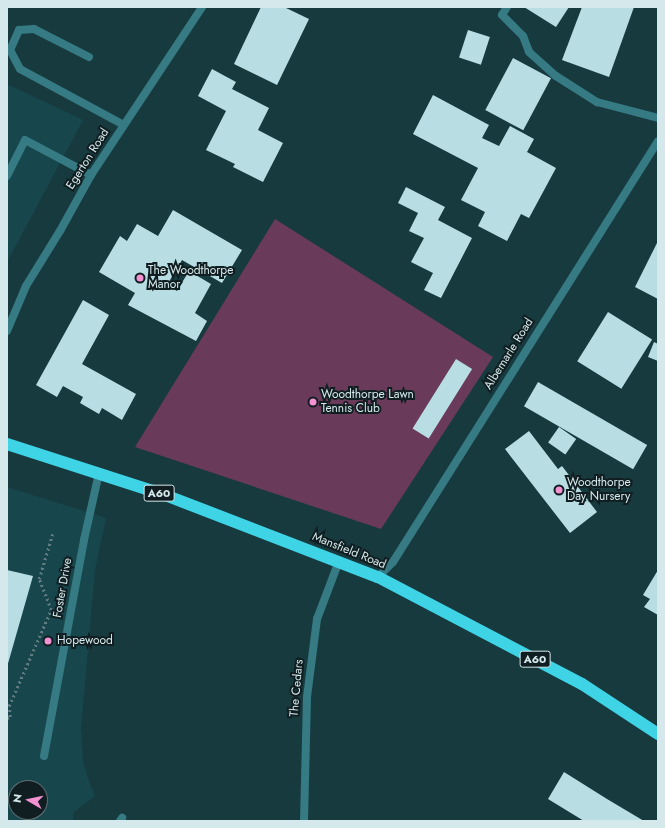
<!DOCTYPE html>
<html>
<head>
<meta charset="utf-8">
<style>
	body { margin:0 }
	#map { position:relative; width:665px; height:828px; overflow:hidden; background:#173a3f; font-family:Jost,sans-serif }
	div>[style] { position:absolute }
	.built>* { inset:0; background:#17464c }
	.green>* { inset:0; background:#6a3a5a }
	.building>* { inset:0; background:#b8dee4; transform-origin:0 0 }
	.path>* { height:2.5px; margin-top:-1.25px; transform-origin:0; background:repeating-linear-gradient(90deg,#627e82 0 2px,transparent 0 5px) }
	.lane>* { height:8px; margin:-4px; padding:0 4px; transform-origin:4px; border-radius:4px; background:#367a83 }
	.street>* { height:8px; margin:-4px; padding:0 4px; transform-origin:4px; border-radius:4px; background:#367a83 }
	.highway>* { height:12px; margin:-6px; padding:0 6px; transform-origin:6px; border-radius:6px; background:#3fd3e6 }
	.dots>* { width:11px; height:11px; translate:-50% -50%; box-sizing:border-box; border:2px solid #101e21; border-radius:50% }
	span { translate:-50% -50%; white-space:nowrap; text-align:center; line-height:1.15; -webkit-text-stroke:4px #101e21; paint-order:stroke }
	.shield-label span { padding:1px 3px; background:#101e21; border:1px solid; border-radius:3px; -webkit-text-stroke-width:0 }
	.shield-label { font-size:11px; color:#d5e8eb; font-weight:700 }
	.street-label { font-size:12px; color:#d5e8eb }
	.poi-label { font-size:12px; color:#d5e8eb }
	.left { translate:0 -50%; text-align:left }
	.frame { position:absolute; inset:0; border:8px solid #d5e8eb; pointer-events:none }
	.north { position:absolute; left:8px; top:780px; width:40px; height:40px; box-sizing:border-box; background:#101e21; border:1px solid #5f6f72; border-radius:50%; rotate:279deg; font-size:11px; font-weight:700; line-height:16px; text-align:center; color:#d5e8eb }
	.north::after { content:''; display:block; margin:auto; width:14px; height:18px; background:#f491d3; clip-path:polygon(50% 0,100% 100%,50% 72%,0 100%) }
</style>
</head>
<body>
<div id="map">
	<div class="built">
		<div style="clip-path:polygon(7px 84px,83px 120px,7px 262px)"></div>
		<div style="clip-path:polygon(evenodd,7px 487px,106px 518px,95px 570px,81px 728px,83px 761px,88px 779px,95px 796px,73px 813px,73px 821px,7px 821px,7px 487px,16px 788px,40px 788px,40px 812px,16px 812px,16px 788px)"></div>
	</div>
	<div class="green">
		<div style="clip-path:polygon(275px 219px,493px 357px,381px 529px,135px 447px)"></div>
	</div>
	<div class="building">
		<div style="clip-path:polygon(261px 7px,284px 7px,309px 19px,277px 85px,234px 64px)"></div>
		<div style="clip-path:polygon(524px 7px,569px 7px,556px 27px)"></div>
		<div style="clip-path:polygon(582px 7px,634px 7px,609px 77px,562px 60px)"></div>
		<div style="left:468px;top:30px;width:23px;height:29px;rotate:18deg"></div>
		<div style="left:513px;top:58px;width:43px;height:59px;rotate:28deg"></div>
		<div style="clip-path:polygon(212px 69px,236px 82px,232px 89px,269px 108px,258px 130px,283px 143px,263px 182px,233px 167px,235px 164px,206px 150px,226px 111px,198px 96px)"></div>
		<div style="clip-path:polygon(433px 95px,489px 125px,482px 138px,499px 146px,510px 126px,534px 139px,527px 152px,556px 168px,529px 218px,521px 214px,507px 241px,478px 226px,485px 212px,461px 200px,478px 168px,413px 134px)"></div>
		<div style="clip-path:polygon(406px 187px,445px 207px,438px 220px,472px 238px,441px 298px,424px 290px,433px 273px,411px 262px,424px 238px,409px 231px,418px 213px,398px 203px)"></div>
		<div style="clip-path:polygon(173px 210px,242px 250px,222px 283px,182px 260px,167px 285px,177px 291px,189px 271px,211px 284px,195px 313px,207px 321px,196px 341px,128px 305px,135px 293px,99px 272px,120px 236px,127px 241px,137px 224px,158px 236px)"></div>
		<div style="clip-path:polygon(658px 241px,658px 299px,635px 287px)"></div>
		<div style="clip-path:polygon(83px 300px,109px 315px,82px 364px,136px 394px,122px 420px,102px 408px,99px 414px,80px 403px,83px 397px,63px 386px,57px 397px,36px 385px)"></div>
		<div style="left:608px;top:312px;width:52px;height:58px;rotate:32deg"></div>
		<div style="clip-path:polygon(654px 342px,658px 344px,658px 361px,648px 357px)"></div>
		<div style="left:456px;top:359px;width:19px;height:82px;rotate:32deg"></div>
		<div style="left:538px;top:382px;width:126px;height:28px;rotate:30deg"></div>
		<div style="left:559px;top:427px;width:21px;height:19px;rotate:35deg"></div>
		<div style="clip-path:polygon(529px 431px,558px 469px,562px 466px,597px 512px,570px 533px,505px 449px)"></div>
		<div style="clip-path:polygon(7px 570px,33px 576px,7px 667px)"></div>
		<div style="clip-path:polygon(658px 570px,658px 615px,644px 607px,650px 599px,643px 595px)"></div>
		<div style="clip-path:polygon(564px 772px,607px 799px,644px 821px,584px 821px,548px 799px)"></div>
	</div>
	<div class="path">
		<div style="left:7px;top:718px;width:3px;rotate:-18deg"></div>
		<div style="left:10px;top:717px;width:11px;rotate:-95deg"></div>
		<div style="left:9px;top:706px;width:105px;rotate:-66.4deg"></div>
		<div style="left:51px;top:610px;width:33px;rotate:-111deg"></div>
		<div style="left:39px;top:579px;width:49px;rotate:-73.4deg"></div>
	</div>
	<div class="lane">
		<div style="left:507px;top:7px;width:9px;rotate:122deg"></div>
		<div style="left:502px;top:15px;width:30px;rotate:45deg"></div>
		<div style="left:523px;top:36px;width:17px;rotate:69deg"></div>
		<div style="left:529px;top:52px;width:36px;rotate:42deg"></div>
		<div style="left:556px;top:76px;width:49px;rotate:32.4deg"></div>
		<div style="left:597px;top:102px;width:63px;rotate:14.7deg"></div>
		<div style="left:89px;top:57px;width:62px;rotate:-153deg"></div>
		<div style="left:34px;top:29px;width:15px;rotate:176deg"></div>
		<div style="left:19px;top:30px;width:22px;rotate:114deg"></div>
		<div style="left:10px;top:50px;width:21px;rotate:62deg"></div>
		<div style="left:20px;top:69px;width:118px;rotate:28.3deg"></div>
		<div style="left:7px;top:176px;width:40px;rotate:-63.4deg"></div>
		<div style="left:25px;top:140px;width:75px;rotate:27.9deg"></div>
		<div style="left:44px;top:756px;width:220px;rotate:-79.5deg"></div>
		<div style="left:84px;top:540px;width:69px;rotate:-77.4deg"></div>
	</div>
	<div class="street">
		<div style="left:7px;top:331px;width:49px;rotate:-67.1deg"></div>
		<div style="left:26px;top:286px;width:65px;rotate:-58.3deg"></div>
		<div style="left:60px;top:231px;width:64px;rotate:-61deg"></div>
		<div style="left:91px;top:175px;width:201px;rotate:-56.5deg"></div>
		<div style="left:378px;top:577px;width:21px;rotate:-45deg"></div>
		<div style="left:393px;top:562px;width:497px;rotate:-57.8deg"></div>
		<div style="left:120px;top:821px;width:4px;rotate:-56deg"></div>
		<div style="left:304px;top:821px;width:124px;rotate:-88.6deg"></div>
		<div style="left:307px;top:697px;width:79px;rotate:-82.7deg"></div>
		<div style="left:317px;top:619px;width:62px;rotate:-69.2deg"></div>
	</div>
	<div class="highway">
		<div style="left:7px;top:444px;width:166px;rotate:17.9deg"></div>
		<div style="left:165px;top:495px;width:228px;rotate:21.1deg"></div>
		<div style="left:378px;top:577px;width:230px;rotate:27.7deg"></div>
		<div style="left:582px;top:684px;width:91px;rotate:33.3deg"></div>
	</div>
	<div class="dots">
		<div style="left:140px;top:278px;background:#f491d3"></div>
		<div style="left:313px;top:402px;background:#f491d3"></div>
		<div style="left:559px;top:490px;background:#f491d3"></div>
		<div style="left:48px;top:641px;background:#f491d3"></div>
	</div>
	<div class="shield-label">
		<span style="left:159px;top:493px">A60</span>
		<span style="left:535px;top:659px">A60</span>
	</div>
	<div class="street-label">
		<span style="left:88px;top:159px;rotate:-58deg">Egerton Road</span>
		<span style="left:509px;top:354px;rotate:-58deg">Albemarle Road</span>
		<span style="left:349px;top:551px;rotate:22deg">Mansfield Road</span>
		<span style="left:63px;top:588px;rotate:-80deg">Foster Drive</span>
		<span style="left:297px;top:688px;rotate:-85deg">The Cedars</span>
	</div>
	<div class="poi-label">
		<span class="left" style="left:148px;top:278px">The Woodthorpe<br>Manor</span>
		<span class="left" style="left:321px;top:402px">Woodthorpe Lawn<br>Tennis Club</span>
		<span class="left" style="left:567px;top:490px">Woodthorpe<br>Day Nursery</span>
		<span class="left" style="left:57px;top:641px">Hopewood</span>
	</div>
	<div class="frame"></div>
	<div class="north">N</div>
</div>
</body>
</html>
